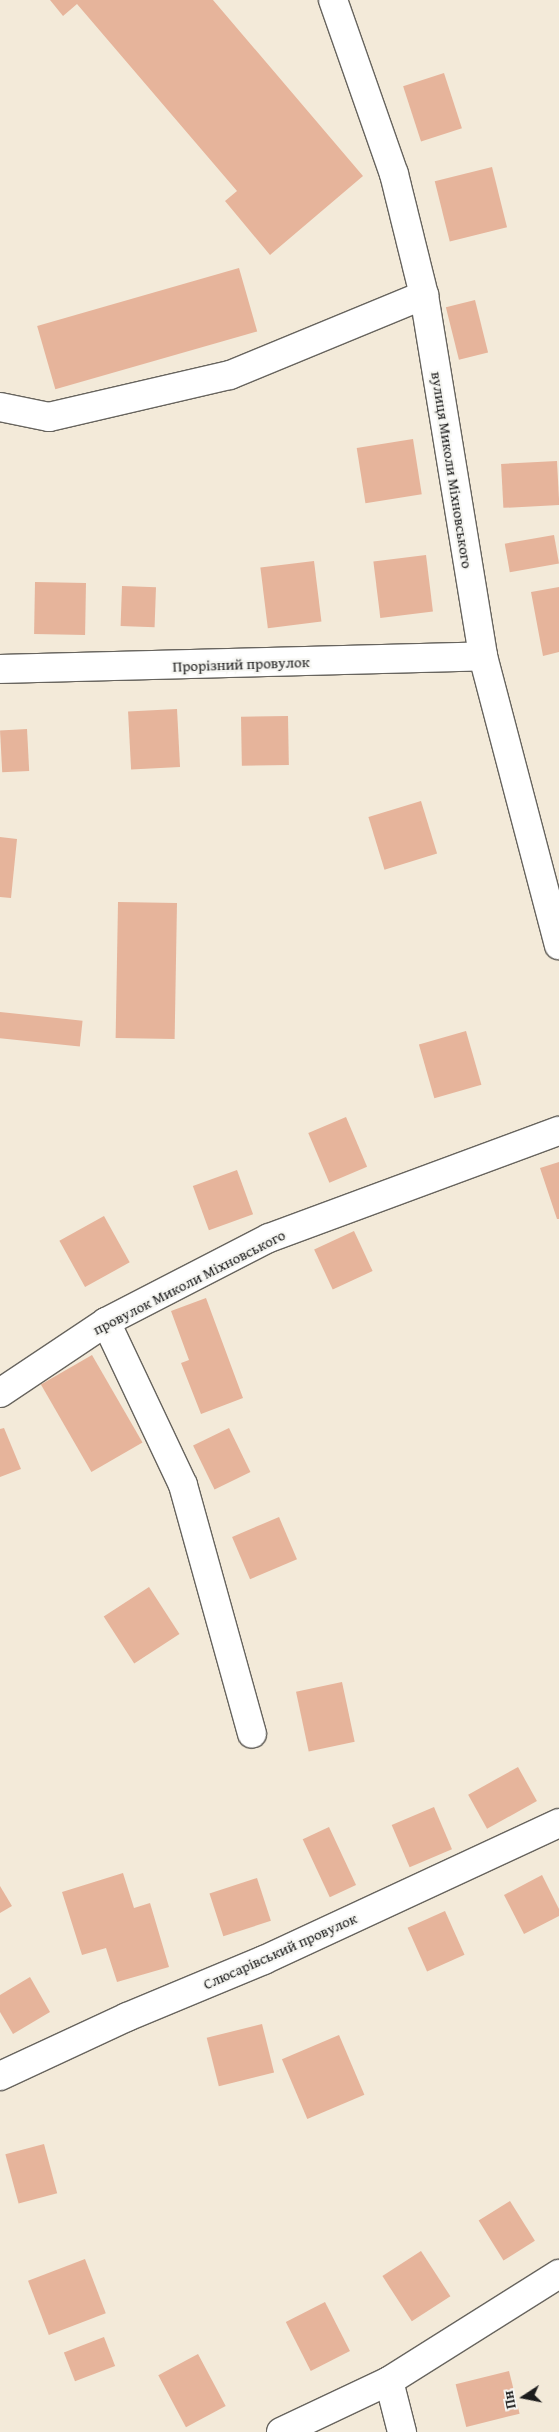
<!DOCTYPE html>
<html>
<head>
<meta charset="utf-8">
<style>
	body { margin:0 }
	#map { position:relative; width:559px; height:2432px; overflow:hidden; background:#f3ead9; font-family:"Gentium Book Plus",serif }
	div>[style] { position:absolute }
	.building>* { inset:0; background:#e6b49b; transform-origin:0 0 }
	.roads { filter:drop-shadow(1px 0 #67645e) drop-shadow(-1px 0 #67645e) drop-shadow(0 1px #67645e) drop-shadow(0 -1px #67645e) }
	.minor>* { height:28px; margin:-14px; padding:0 14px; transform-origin:14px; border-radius:14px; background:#fff }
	span { translate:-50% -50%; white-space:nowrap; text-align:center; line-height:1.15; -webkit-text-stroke:4px #f6f6f2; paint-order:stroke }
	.street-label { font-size:15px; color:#1c1c1c }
	.north { position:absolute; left:499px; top:2372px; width:50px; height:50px; -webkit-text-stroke:4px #f6f6f2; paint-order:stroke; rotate:259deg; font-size:14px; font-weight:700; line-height:20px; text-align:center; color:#1c1c1c }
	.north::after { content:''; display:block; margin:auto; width:18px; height:22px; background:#1c1c1c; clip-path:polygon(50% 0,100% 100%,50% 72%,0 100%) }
</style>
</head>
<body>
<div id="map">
	<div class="building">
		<div style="clip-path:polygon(50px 0,213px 0,363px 176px,270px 255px,225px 201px,237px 191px,77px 4px,63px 16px)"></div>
		<div style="left:444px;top:73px;width:58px;height:43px;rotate:72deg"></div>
		<div style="left:492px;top:167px;width:62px;height:59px;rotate:76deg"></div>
		<div style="left:239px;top:268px;width:66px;height:210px;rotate:74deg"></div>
		<div style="left:475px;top:300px;width:54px;height:30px;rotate:76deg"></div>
		<div style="left:413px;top:439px;width:56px;height:57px;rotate:81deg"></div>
		<div style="left:557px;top:461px;width:44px;height:56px;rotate:87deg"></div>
		<div style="left:554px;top:535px;width:29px;height:50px;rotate:80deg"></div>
		<div style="left:426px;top:555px;width:57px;height:53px;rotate:83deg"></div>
		<div style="left:314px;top:561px;width:61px;height:54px;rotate:83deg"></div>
		<div style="left:35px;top:582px;width:51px;height:52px;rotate:1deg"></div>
		<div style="left:122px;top:586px;width:34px;height:40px;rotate:2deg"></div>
		<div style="clip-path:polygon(559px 587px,559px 652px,543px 656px,531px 592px)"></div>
		<div style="left:177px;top:709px;width:58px;height:49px;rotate:87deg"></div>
		<div style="left:288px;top:716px;width:49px;height:47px;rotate:89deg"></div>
		<div style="left:27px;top:729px;width:42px;height:27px;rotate:87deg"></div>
		<div style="left:421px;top:801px;width:55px;height:55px;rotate:73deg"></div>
		<div style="clip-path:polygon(0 837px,17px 839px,11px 898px,0 897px)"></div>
		<div style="left:118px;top:902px;width:59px;height:136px;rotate:1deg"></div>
		<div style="left:0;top:1012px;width:83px;height:26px;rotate:6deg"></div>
		<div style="left:466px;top:1031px;width:56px;height:49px;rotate:74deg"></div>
		<div style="left:346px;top:1117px;width:54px;height:41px;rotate:67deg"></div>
		<div style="clip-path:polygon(559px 1162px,559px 1219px,557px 1219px,540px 1168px)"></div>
		<div style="left:237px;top:1170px;width:47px;height:47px;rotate:70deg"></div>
		<div style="left:104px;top:1216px;width:53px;height:51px;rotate:61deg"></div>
		<div style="left:354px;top:1231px;width:44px;height:44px;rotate:65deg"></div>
		<div style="clip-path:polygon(206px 1298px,243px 1398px,201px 1414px,181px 1363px,189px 1360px,171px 1311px)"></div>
		<div style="left:92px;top:1355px;width:101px;height:59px;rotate:60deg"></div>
		<div style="clip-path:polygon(4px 1428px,21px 1469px,0 1477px,0 1429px)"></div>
		<div style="left:229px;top:1428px;width:49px;height:40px;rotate:64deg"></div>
		<div style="left:279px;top:1517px;width:46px;height:51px;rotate:67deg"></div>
		<div style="left:149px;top:1587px;width:56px;height:54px;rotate:57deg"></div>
		<div style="left:342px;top:1682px;width:61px;height:47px;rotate:78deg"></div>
		<div style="left:518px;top:1767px;width:39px;height:57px;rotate:61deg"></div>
		<div style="left:434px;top:1807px;width:46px;height:46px;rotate:67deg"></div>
		<div style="left:329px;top:1827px;width:64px;height:29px;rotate:65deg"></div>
		<div style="clip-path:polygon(123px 1873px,134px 1908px,150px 1903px,169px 1967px,117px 1982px,106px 1948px,82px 1955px,62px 1892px)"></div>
		<div style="clip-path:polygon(542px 1875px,559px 1909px,559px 1916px,524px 1934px,504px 1895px)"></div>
		<div style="left:257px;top:1878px;width:45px;height:50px;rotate:72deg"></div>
		<div style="clip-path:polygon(0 1886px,12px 1906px,0 1913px)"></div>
		<div style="left:445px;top:1911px;width:48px;height:41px;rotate:66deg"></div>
		<div style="clip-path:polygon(30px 1977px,50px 2012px,13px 2034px,0 2012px,0 1995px)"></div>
		<div style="left:262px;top:2024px;width:50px;height:57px;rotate:76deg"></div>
		<div style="left:339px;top:2035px;width:65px;height:62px;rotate:67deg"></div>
		<div style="left:44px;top:2144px;width:51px;height:40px;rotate:75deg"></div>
		<div style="left:510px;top:2201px;width:47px;height:37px;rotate:58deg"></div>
		<div style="left:421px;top:2251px;width:54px;height:46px;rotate:57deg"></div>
		<div style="left:85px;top:2259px;width:58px;height:61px;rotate:69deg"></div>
		<div style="left:325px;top:2302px;width:55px;height:44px;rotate:63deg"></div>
		<div style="left:104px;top:2337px;width:31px;height:43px;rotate:69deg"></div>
		<div style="left:198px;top:2354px;width:59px;height:45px;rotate:62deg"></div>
		<div style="left:509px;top:2371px;width:44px;height:55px;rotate:76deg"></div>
	</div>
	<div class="roads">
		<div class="minor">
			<div style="left:333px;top:0;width:184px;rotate:70.7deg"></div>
			<div style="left:394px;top:174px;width:125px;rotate:76.1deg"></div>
			<div style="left:424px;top:295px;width:366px;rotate:80.7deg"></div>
			<div style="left:483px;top:656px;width:299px;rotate:75.3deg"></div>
			<div style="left:0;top:407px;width:50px;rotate:11.5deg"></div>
			<div style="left:49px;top:417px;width:186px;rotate:-13.1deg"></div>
			<div style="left:230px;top:375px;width:210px;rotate:-22.4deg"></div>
			<div style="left:0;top:669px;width:483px;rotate:-1.5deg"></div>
			<div style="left:106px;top:1322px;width:180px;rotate:64.7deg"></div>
			<div style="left:183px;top:1485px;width:258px;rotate:74.5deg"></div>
			<div style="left:0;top:1393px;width:128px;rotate:-33.8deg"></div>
			<div style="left:106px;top:1322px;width:183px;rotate:-27.3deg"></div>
			<div style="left:269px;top:1238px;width:309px;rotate:-20.3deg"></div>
			<div style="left:0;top:2076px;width:140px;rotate:-24.9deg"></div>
			<div style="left:127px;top:2017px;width:148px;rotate:-22.6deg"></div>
			<div style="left:264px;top:1960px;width:325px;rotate:-24.9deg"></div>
			<div style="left:389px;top:2381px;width:53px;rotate:75.7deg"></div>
			<div style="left:281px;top:2432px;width:119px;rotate:-25.3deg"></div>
			<div style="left:389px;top:2381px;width:201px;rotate:-32.2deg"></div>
		</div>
	</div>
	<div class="street-label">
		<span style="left:452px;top:470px;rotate:81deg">вулиця Миколи Міхновського</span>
		<span style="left:241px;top:664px;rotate:-2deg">Прорізний провулок</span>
		<span style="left:189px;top:1282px;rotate:-27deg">провулок Миколи Міхновського</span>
		<span style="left:280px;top:1951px;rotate:-24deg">Слюсарівський провулок</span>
	</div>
	<div class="north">Пн</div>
</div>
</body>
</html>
